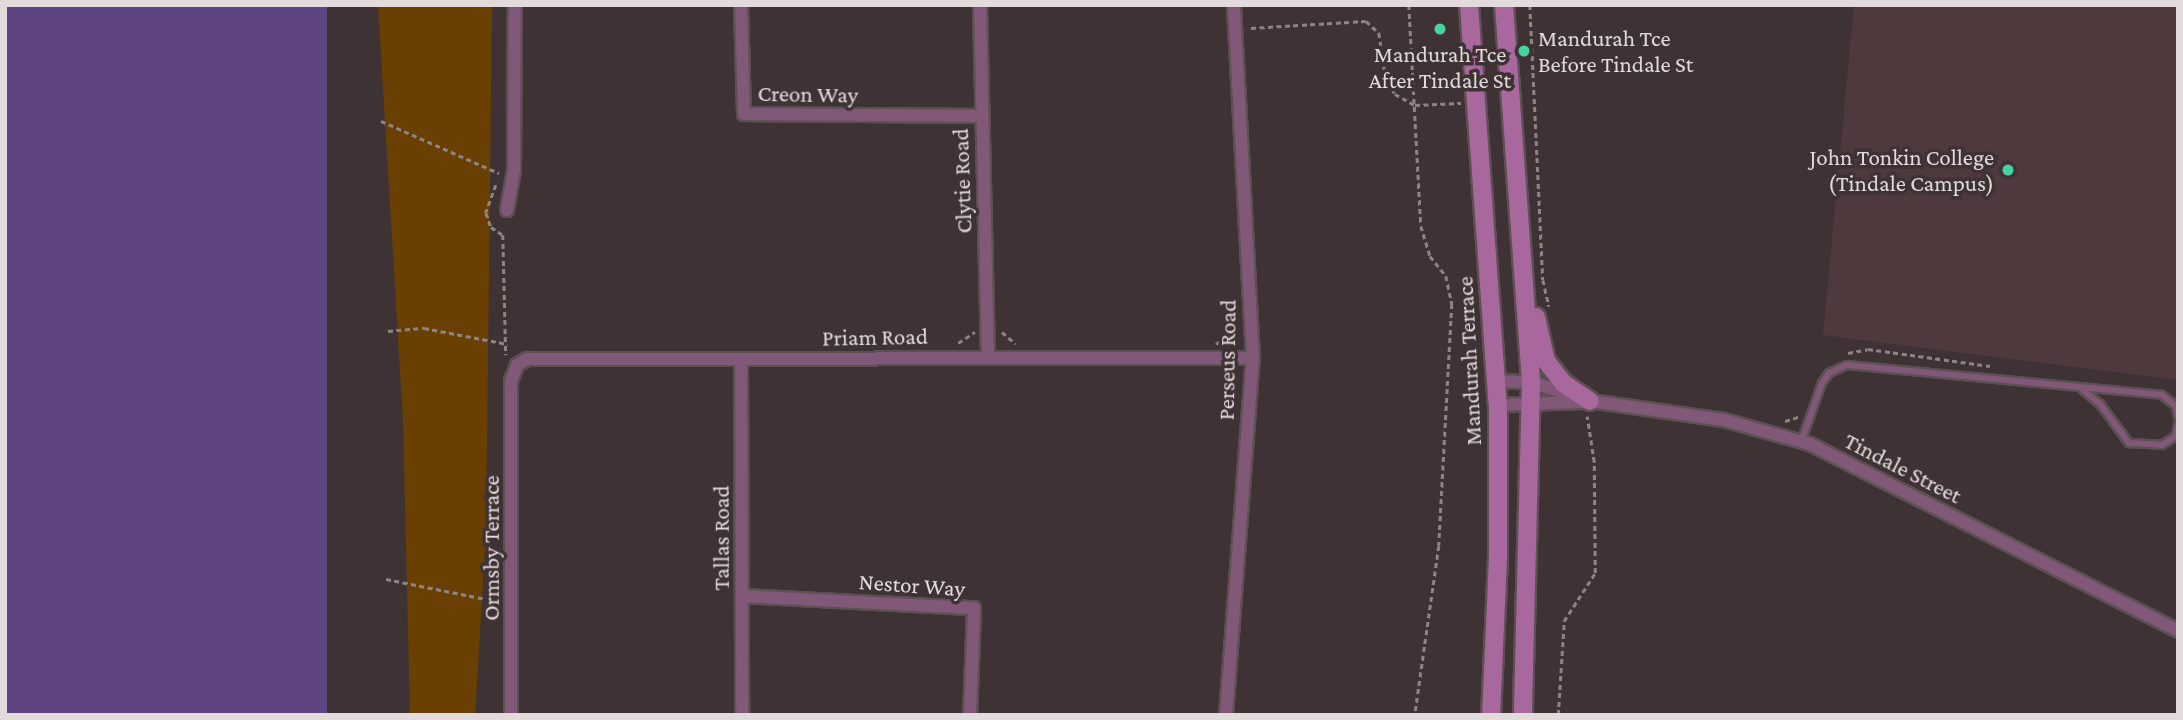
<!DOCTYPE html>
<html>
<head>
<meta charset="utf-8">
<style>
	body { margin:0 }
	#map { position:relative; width:2183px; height:720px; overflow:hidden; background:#3f3235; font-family:"Crimson Pro",serif }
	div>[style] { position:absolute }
	.built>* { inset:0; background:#4e393d }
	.green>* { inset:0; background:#694001 }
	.water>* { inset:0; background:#5e4480; transform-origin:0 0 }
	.path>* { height:2.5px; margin-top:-1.25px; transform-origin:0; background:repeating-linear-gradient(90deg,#8e8385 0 5px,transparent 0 8.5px) }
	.roads { filter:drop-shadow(2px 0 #5c5053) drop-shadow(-2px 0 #5c5053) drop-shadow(0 2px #5c5053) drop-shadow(0 -2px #5c5053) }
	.lane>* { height:6px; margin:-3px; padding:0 3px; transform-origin:3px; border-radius:3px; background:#815878 }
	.street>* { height:12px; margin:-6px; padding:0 6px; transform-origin:6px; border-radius:6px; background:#815878 }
	.secondary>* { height:18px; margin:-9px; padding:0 9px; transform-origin:9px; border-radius:9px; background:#a9689d }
	.dots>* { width:19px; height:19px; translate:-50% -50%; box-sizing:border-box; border:4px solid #3f3235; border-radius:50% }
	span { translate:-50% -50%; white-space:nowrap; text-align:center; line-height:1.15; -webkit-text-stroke:7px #3f3235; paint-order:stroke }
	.poi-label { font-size:23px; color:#e2dadb }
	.left { translate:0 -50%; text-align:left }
	.right { translate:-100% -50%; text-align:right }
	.street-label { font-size:23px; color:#e2dadb }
	.frame { position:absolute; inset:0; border:7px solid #e2dadb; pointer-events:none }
</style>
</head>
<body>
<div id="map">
	<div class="built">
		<div style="clip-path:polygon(1854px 5px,2178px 5px,2178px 380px,1823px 335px)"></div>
	</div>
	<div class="green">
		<div style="clip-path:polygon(378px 5px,492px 5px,486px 533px,475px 715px,410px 715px,403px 421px)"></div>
	</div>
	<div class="water">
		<div style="left:5px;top:5px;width:322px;height:710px"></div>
	</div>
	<div class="path">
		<div style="left:1409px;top:5px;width:221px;rotate:86.9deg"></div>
		<div style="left:1421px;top:226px;width:31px;rotate:73deg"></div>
		<div style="left:1430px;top:256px;width:26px;rotate:51deg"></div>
		<div style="left:1446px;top:276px;width:29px;rotate:78deg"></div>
		<div style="left:1452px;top:304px;width:242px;rotate:93.1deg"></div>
		<div style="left:1439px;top:546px;width:171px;rotate:98.1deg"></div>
		<div style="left:1530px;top:5px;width:275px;rotate:87.3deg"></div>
		<div style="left:1543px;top:280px;width:27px;rotate:77deg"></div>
		<div style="left:1251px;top:28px;width:115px;rotate:-3.5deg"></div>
		<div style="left:1366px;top:21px;width:18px;rotate:43deg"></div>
		<div style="left:1379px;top:33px;width:40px;rotate:81.5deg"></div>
		<div style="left:1385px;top:73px;width:23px;rotate:65deg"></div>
		<div style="left:1395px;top:94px;width:23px;rotate:29deg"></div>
		<div style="left:1415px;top:105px;width:46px;rotate:-2.5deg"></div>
		<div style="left:381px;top:121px;width:129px;rotate:23.8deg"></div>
		<div style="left:496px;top:185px;width:30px;rotate:110deg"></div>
		<div style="left:486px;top:213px;width:15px;rotate:70deg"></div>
		<div style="left:491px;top:227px;width:14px;rotate:34deg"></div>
		<div style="left:503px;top:235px;width:120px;rotate:88.6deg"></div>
		<div style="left:388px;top:331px;width:36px;rotate:-5deg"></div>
		<div style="left:424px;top:328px;width:85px;rotate:10.9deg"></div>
		<div style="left:1002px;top:332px;width:18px;rotate:41deg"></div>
		<div style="left:958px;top:343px;width:20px;rotate:-33deg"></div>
		<div style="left:1216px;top:344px;width:25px;rotate:-37deg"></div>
		<div style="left:1848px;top:353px;width:20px;rotate:-11deg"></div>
		<div style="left:1868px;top:349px;width:123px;rotate:7.9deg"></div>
		<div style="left:1785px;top:421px;width:14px;rotate:-17deg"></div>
		<div style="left:386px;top:579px;width:112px;rotate:11.3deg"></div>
		<div style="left:1558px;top:715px;width:94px;rotate:-86.3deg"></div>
		<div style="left:1564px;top:621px;width:57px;rotate:-57.1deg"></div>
		<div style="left:1595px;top:573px;width:111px;rotate:-90.5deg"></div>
		<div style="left:1594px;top:462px;width:46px;rotate:-98.8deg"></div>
	</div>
	<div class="roads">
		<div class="lane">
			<div style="left:2082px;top:389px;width:23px;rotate:40deg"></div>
			<div style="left:2100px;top:404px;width:49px;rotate:53.4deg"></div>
			<div style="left:2129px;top:443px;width:33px;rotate:3deg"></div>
			<div style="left:2162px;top:445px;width:17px;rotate:-33deg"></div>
			<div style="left:2176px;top:436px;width:11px;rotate:-80deg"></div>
			<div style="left:1801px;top:442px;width:63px;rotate:-70.4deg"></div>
			<div style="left:1822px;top:383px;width:12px;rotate:-55deg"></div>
			<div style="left:1829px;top:373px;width:20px;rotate:-24deg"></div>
			<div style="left:1847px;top:365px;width:316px;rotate:5.4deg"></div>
			<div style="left:2162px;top:395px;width:18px;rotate:38deg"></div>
			<div style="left:2176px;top:406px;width:11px;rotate:80deg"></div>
		</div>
		<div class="street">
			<div style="left:741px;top:5px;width:109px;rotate:88.4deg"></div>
			<div style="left:744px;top:114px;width:237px;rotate:0.5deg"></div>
			<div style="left:980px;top:5px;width:350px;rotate:88.7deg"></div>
			<div style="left:507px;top:210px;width:41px;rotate:-80.1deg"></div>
			<div style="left:514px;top:170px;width:165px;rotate:-89.7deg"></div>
			<div style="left:741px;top:360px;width:355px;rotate:89.8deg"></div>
			<div style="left:1496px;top:381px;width:35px;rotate:2deg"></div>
			<div style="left:1531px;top:382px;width:62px;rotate:17.9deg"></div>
			<div style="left:1590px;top:401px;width:135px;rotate:8.1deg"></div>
			<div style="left:1724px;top:420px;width:89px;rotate:15.6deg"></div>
			<div style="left:1810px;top:444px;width:413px;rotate:26.9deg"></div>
			<div style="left:1498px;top:405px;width:85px;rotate:-2deg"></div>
			<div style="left:743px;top:596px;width:231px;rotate:3deg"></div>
			<div style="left:974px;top:608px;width:107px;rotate:92.1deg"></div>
			<div style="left:511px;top:715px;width:334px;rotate:-90deg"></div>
			<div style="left:511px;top:381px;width:17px;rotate:-69deg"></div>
			<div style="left:517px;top:365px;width:12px;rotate:-31deg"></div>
			<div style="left:527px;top:359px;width:726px;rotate:-0.08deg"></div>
			<div style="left:1226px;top:715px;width:358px;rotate:-85.7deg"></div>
			<div style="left:1253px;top:358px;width:354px;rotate:-93.1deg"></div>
		</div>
		<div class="secondary">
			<div style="left:1469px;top:5px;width:401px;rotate:85.9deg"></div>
			<div style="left:1498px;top:405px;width:152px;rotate:90deg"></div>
			<div style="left:1498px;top:557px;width:158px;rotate:92.5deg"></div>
			<div style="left:1504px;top:5px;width:378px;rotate:85.9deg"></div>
			<div style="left:1531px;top:382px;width:333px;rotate:91.4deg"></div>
			<div style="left:1536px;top:317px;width:45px;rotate:77.2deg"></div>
			<div style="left:1546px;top:361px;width:28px;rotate:52deg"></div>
			<div style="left:1563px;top:383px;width:32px;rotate:34deg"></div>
		</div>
	</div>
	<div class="dots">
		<div style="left:1440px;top:29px;background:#46d49e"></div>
		<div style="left:1524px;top:51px;background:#46d49e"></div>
		<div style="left:2008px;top:170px;background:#46d49e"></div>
	</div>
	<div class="poi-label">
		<span class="left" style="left:1538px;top:51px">Mandurah Tce<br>Before Tindale St</span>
		<span style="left:1440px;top:67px">Mandurah Tce<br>After Tindale St</span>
		<span class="right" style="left:1994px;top:170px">John Tonkin College<br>(Tindale Campus)</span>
	</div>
	<div class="street-label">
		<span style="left:808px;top:94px;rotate:1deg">Creon Way</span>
		<span style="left:962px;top:181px;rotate:-92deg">Clytie Road</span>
		<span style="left:875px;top:337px;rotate:-1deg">Priam Road</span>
		<span style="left:1227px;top:360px;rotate:-89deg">Perseus Road</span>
		<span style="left:1469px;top:361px;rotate:-93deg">Mandurah Terrace</span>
		<span style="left:1903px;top:468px;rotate:27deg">Tindale Street</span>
		<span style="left:721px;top:538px;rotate:-90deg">Tallas Road</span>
		<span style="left:491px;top:548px;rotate:-90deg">Ormsby Terrace</span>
		<span style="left:912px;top:585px;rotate:4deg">Nestor Way</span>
	</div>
	<div class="frame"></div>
</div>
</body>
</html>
